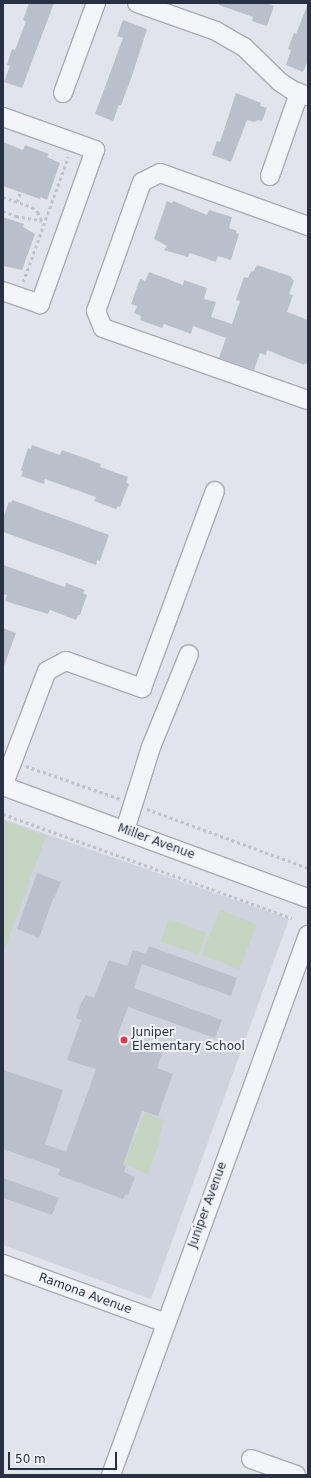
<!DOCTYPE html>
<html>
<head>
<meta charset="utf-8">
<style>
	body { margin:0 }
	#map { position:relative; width:311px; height:1478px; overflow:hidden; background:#e1e4eb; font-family:"DejaVu Sans",sans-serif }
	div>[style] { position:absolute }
	.built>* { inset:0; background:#cfd3dd }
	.green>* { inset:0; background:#c5d5c1; transform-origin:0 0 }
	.building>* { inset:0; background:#bac0cb }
	.path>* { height:2.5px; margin-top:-1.25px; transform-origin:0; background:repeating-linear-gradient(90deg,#bfc2ca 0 3px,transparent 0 6px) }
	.roads { filter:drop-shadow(1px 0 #a6abb6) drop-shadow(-1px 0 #a6abb6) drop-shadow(0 1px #a6abb6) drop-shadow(0 -1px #a6abb6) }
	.minor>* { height:18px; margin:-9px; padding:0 9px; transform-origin:9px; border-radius:9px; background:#f4f5f9 }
	.dots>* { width:11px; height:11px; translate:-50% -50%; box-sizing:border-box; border:2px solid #f1f3f8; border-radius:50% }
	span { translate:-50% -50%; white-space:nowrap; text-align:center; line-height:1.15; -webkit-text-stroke:4px #f1f3f8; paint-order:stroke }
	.street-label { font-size:12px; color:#283144 }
	.poi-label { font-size:12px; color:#283144 }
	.left { translate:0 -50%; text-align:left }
	.frame { position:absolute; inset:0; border:4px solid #283144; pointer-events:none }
	.scale { position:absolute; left:8px; top:1452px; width:109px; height:18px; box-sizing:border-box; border:2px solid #283144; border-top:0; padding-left:5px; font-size:12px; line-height:14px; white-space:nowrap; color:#283144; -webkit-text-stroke:3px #f1f3f8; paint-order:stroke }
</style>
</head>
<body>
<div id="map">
	<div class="built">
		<div style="clip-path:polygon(3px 819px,289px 919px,151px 1299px,3px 1245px)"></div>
	</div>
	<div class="green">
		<div style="clip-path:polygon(3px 820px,46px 836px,3px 954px)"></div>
		<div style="left:220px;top:910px;width:40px;height:48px;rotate:22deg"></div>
		<div style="left:169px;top:919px;width:40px;height:24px;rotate:20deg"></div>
		<div style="clip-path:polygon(144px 1113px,164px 1120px,160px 1134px,160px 1140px,148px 1175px,124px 1164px)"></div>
	</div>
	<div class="building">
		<div style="clip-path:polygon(29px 3px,54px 3px,22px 88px,4px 82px,10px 66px,7px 65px,12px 49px,15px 50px,26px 21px,23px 20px)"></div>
		<div style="clip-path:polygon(219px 3px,265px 3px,274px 6px,267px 26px,252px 21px,253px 17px,219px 5px)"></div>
		<div style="clip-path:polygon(307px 6px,308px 60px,303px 72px,286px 65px,291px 50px,288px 49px,294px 33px,296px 34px)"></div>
		<div style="clip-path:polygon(123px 20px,147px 29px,132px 76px,121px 105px,119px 105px,113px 121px,95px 114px,123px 38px,117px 36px)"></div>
		<div style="clip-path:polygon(236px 93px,261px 103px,260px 106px,267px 108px,262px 121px,258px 120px,254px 122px,247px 120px,231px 162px,212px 155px,217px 141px,220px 142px)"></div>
		<div style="clip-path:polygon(3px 142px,23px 150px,25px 145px,49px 154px,47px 157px,60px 163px,47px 200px,41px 197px,40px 199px,3px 186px)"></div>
		<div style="clip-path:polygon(167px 201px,172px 203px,173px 201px,207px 215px,209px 210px,232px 217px,229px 228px,237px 231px,236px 233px,239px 234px,231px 260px,218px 256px,216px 262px,190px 253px,188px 257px,164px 250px,167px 246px,154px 239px)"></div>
		<div style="clip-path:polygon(3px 217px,24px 224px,23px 227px,35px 234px,22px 270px,3px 266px)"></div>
		<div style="clip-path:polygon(257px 265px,290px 276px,294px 281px,289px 294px,293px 295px,287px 312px,308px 320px,308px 365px,305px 363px,304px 365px,267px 350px,266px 355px,260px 353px,254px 370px,219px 358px,226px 338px,193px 326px,191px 334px,164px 324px,162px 328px,140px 320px,141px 316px,134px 313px,137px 306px,131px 304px,140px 279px,145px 281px,149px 272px,183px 285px,184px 280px,207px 288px,204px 299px,216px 302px,211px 317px,232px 324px,240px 301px,236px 300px,244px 277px,248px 278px,251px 271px,253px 272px)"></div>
		<div style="clip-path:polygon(32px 445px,60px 455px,62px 450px,101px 464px,100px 467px,128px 477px,126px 483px,129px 484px,120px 507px,118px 506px,116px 509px,94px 501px,96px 497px,45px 479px,44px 484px,21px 476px,23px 471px,21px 470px,28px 448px,31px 449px)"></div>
		<div style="clip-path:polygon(12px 500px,109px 535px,100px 561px,97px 560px,96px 565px,3px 532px,3px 518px,9px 502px,11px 503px)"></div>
		<div style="clip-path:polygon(3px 565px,65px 587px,66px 583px,85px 590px,83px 593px,87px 595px,80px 615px,78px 615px,76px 620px,50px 610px,48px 614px,5px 601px,7px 595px,3px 594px)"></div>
		<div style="clip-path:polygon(3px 628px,16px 633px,4px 666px,3px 665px)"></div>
		<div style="clip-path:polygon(37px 873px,61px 882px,54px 899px,53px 899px,39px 938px,17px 929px)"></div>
		<div style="clip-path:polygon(149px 946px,237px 978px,231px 996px,142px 964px,134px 988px,222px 1020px,215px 1038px,128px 1007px,117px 1037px,162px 1053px,157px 1068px,173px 1074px,158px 1116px,142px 1111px,123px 1165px,126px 1166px,124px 1172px,135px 1177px,128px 1195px,126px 1194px,123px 1199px,58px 1175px,60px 1169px,3px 1149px,3px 1070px,63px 1090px,45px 1144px,66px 1152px,96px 1069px,67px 1060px,81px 1020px,76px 1018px,81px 1003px,86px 995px,94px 998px,109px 960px,127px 966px,133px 950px,146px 954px)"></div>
		<div style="clip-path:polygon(3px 1178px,59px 1198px,52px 1215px,3px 1198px)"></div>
	</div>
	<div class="path">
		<div style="left:3px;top:197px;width:31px;rotate:19deg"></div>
		<div style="left:32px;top:207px;width:8px;rotate:40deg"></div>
		<div style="left:38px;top:212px;width:10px;rotate:66deg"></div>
		<div style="left:17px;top:202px;width:16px;rotate:-72deg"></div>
		<div style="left:3px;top:211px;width:14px;rotate:21deg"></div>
		<div style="left:16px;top:216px;width:27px;rotate:10deg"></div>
		<div style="left:23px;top:282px;width:133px;rotate:-70.2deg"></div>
		<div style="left:26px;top:766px;width:100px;rotate:19.3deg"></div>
		<div style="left:147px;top:809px;width:171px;rotate:20.1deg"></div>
		<div style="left:3px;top:814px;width:307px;rotate:19.8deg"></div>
	</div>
	<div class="roads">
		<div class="minor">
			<div style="left:137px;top:3px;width:84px;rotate:19.5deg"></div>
			<div style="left:216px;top:31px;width:32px;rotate:30deg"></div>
			<div style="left:244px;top:47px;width:50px;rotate:44.2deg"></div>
			<div style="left:280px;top:82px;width:14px;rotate:34deg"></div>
			<div style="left:292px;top:90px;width:17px;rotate:21deg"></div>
			<div style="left:63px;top:93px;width:96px;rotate:-69.9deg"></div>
			<div style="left:3px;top:117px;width:98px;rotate:19.7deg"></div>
			<div style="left:95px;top:150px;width:164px;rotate:109.7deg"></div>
			<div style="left:40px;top:304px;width:39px;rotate:-161deg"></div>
			<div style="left:270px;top:176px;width:88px;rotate:-70.7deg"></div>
			<div style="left:308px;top:226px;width:157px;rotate:-160.3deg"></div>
			<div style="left:160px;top:173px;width:20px;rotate:153deg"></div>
			<div style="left:142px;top:182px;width:137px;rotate:109.6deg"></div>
			<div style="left:96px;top:311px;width:18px;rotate:68deg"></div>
			<div style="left:103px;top:328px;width:217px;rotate:19.4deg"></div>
			<div style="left:3px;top:786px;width:123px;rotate:-69.1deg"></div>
			<div style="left:47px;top:671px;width:21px;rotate:-28deg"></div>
			<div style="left:66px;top:661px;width:81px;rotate:19.6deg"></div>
			<div style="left:142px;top:688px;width:210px;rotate:-69.7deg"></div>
			<div style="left:3px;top:786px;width:325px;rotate:20.2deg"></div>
			<div style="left:125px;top:830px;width:87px;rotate:-72.6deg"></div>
			<div style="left:151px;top:747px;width:100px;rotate:-67.8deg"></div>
			<div style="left:3px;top:1264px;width:173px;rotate:19.9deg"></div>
			<div style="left:251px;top:1459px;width:48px;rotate:19.6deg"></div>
			<div style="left:111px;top:1475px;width:575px;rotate:-69.96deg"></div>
		</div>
	</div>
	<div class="dots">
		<div style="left:124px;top:1040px;background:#da3c4c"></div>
	</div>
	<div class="street-label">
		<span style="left:156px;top:842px;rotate:20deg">Miller Avenue</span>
		<span style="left:208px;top:1205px;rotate:-70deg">Juniper Avenue</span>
		<span style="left:85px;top:1294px;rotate:20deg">Ramona Avenue</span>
	</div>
	<div class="poi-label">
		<span class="left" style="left:132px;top:1040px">Juniper<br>Elementary School</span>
	</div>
	<div class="frame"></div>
	<div class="scale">50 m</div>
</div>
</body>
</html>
